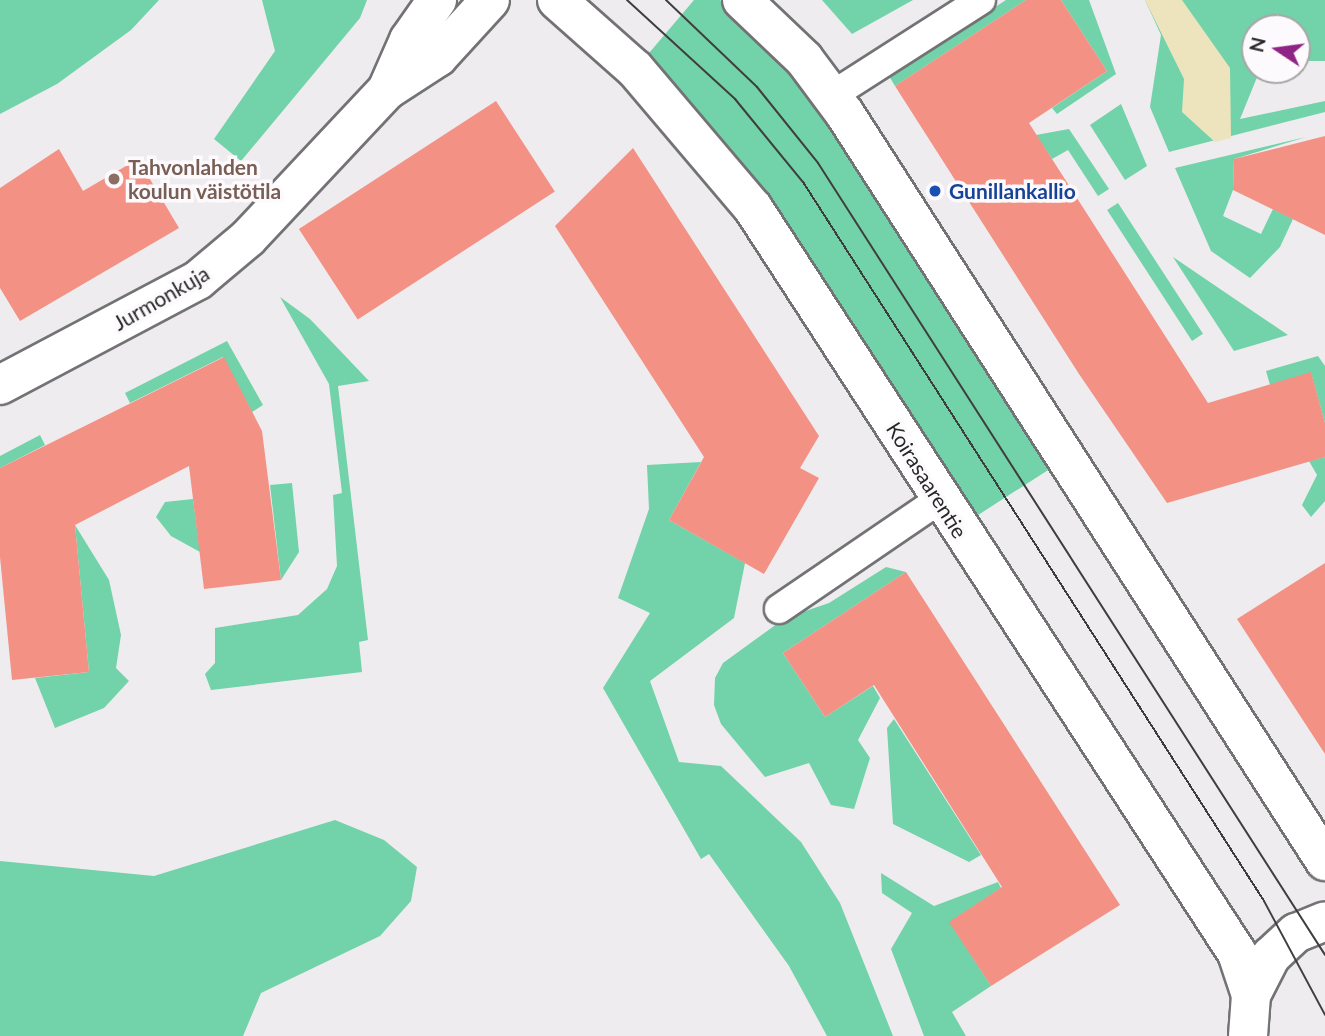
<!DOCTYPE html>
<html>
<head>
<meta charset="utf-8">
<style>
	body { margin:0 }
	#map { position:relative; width:1325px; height:1036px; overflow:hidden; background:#eeecef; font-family:Lato,sans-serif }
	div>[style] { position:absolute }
	.green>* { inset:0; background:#72d2a9; transform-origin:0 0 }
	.sand>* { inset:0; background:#ede4be }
	.building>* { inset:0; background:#f29184; transform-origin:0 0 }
	.roads { filter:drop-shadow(2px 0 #737274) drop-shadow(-2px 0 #737274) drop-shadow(0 2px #737274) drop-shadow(0 -2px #737274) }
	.service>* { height:28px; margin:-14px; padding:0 14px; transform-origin:14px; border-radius:14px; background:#fff }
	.minor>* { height:38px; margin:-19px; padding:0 19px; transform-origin:19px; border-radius:19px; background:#fff }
	.tertiary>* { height:38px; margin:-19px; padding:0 19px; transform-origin:19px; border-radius:19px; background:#fff }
	.tram>* { height:2px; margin:-1px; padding:0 1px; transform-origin:1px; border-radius:1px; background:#3f3e3f }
	.dots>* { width:19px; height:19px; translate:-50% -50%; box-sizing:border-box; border:4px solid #fcfafc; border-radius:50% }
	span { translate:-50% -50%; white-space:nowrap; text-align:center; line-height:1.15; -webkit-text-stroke:7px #fcfafc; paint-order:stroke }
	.education-label { font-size:21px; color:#785e54; font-weight:700 }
	.left { translate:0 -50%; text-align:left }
	.transit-label { font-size:21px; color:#164399; font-weight:700 }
	.street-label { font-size:21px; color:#282728 }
	.north { position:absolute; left:1241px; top:14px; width:70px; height:70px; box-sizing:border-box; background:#fcfafc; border:2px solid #a7a6a7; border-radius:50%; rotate:283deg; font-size:19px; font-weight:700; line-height:28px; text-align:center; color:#282728 }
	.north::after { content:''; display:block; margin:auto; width:24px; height:32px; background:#902486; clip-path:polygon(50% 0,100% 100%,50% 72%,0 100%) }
</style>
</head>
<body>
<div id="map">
	<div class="green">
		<div style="clip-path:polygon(0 0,159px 0,131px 30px,57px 84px,0 114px)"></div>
		<div style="clip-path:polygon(262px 0,367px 0,360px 18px,241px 161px,214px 139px,275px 51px)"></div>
		<div style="clip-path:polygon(694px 0,720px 0,786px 61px,1059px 463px,975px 517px,644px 59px)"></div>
		<div style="clip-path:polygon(822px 0,913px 0,852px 34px)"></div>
		<div style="clip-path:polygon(1006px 0,1026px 0,895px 86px,889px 76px)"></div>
		<div style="clip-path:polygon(1061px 0,1089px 0,1116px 74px,1057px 114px,1052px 108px,1107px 71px)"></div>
		<div style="clip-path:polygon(1145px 0,1325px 0,1325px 61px,1297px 61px,1297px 28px,1255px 28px,1260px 70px,1240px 119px,1325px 101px,1325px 112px,1169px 152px,1150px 107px,1161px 35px)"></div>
		<div style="clip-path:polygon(1121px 104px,1147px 166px,1125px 180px,1090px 125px)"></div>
		<div style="clip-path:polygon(1069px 129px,1109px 189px,1098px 196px,1068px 150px,1052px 159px,1036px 135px)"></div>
		<div style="clip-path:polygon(1306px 137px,1234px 159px,1233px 190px,1223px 216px,1261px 234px,1273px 209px,1293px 219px,1280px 247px,1250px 278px,1211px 251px,1175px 168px)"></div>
		<div style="left:1118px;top:203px;width:156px;height:13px;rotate:57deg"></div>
		<div style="clip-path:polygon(1173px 257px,1288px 335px,1234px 351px)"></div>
		<div style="clip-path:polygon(280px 297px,310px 319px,369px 381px,338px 386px,368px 640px,359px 642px,362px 672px,211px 690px,205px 674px,215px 663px,215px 628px,298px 615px,327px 589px,337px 566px,333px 495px,342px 493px,329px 384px)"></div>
		<div style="clip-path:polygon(227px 341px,263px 405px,252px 412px,223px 357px,130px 403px,125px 393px)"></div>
		<div style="clip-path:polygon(1318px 356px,1325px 366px,1325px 423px,1311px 373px,1270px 385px,1266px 371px)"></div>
		<div style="clip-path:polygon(40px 435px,45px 445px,0 468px,0 456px)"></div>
		<div style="clip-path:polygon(1325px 457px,1325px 501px,1311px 517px,1302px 505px,1317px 475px,1309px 461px)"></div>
		<div style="clip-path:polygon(701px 462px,669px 520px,745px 563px,734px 618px,650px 681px,679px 762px,721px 766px,801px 842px,840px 903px,893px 1036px,827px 1036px,789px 966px,709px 854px,701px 859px,603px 688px,650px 613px,618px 598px,649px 509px,647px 465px)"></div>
		<div style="clip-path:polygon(292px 483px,299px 552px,281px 580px,270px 485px)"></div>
		<div style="clip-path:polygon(193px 499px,200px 552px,171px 536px,156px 517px,165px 502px)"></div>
		<div style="clip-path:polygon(75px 525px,109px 580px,121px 635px,116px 668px,129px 681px,104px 708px,55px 728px,35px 678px,89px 672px)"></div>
		<div style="clip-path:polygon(886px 567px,906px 572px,783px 653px,825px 717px,873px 686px,880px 698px,858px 740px,870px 758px,854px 809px,831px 805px,809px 763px,765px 777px,721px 724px,714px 705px,715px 678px,723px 663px,785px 618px,829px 603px)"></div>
		<div style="clip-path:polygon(894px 719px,981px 855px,969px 862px,893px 824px,887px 728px)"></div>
		<div style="clip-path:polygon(335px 820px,384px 840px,417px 867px,411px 901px,380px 936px,261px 993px,243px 1036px,0 1036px,0 861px,154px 876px)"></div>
		<div style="clip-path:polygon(881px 873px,934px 906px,998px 882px,1001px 888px,950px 922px,991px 986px,952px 1012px,966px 1036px,924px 1036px,891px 949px,912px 913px,882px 893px)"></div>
	</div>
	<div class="sand">
		<div style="clip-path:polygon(1145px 0,1182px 0,1230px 68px,1231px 138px,1215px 142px,1182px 112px,1184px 79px)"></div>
	</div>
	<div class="building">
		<div style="clip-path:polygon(1026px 0,1061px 0,1107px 71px,1029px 123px,1208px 403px,1311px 372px,1325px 423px,1325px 457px,1167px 503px,1079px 374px,895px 86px)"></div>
		<div style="left:496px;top:101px;width:108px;height:235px;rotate:57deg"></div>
		<div style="clip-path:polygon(1325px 136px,1325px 235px,1233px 190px,1234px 159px)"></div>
		<div style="clip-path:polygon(633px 148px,819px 436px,800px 468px,819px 478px,764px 574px,669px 520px,704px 457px,555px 226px)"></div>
		<div style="clip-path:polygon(59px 149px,83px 191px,138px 159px,179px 228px,20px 321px,0 288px,0 188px)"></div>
		<div style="clip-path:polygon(224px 357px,262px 431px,281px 580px,204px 589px,189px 466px,75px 525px,89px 672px,12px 680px,0 557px,0 468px)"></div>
		<div style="clip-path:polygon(1325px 563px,1325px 754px,1237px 619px)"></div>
		<div style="clip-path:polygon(906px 572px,1120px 905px,991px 986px,949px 922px,1002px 887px,874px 685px,825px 717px,783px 653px)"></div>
	</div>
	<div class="roads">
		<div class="service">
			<div style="left:831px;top:96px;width:178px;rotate:-32.6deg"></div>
			<div style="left:779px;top:609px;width:195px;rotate:-34.3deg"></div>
		</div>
		<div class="minor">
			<div style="left:387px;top:90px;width:55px;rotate:-66.3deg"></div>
			<div style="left:409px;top:40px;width:49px;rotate:-55deg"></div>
			<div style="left:0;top:385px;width:224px;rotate:-27.9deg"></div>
			<div style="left:198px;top:280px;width:65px;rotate:-40deg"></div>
			<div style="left:248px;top:238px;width:203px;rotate:-46.8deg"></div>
			<div style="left:387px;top:90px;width:61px;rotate:-32.9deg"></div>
			<div style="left:438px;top:57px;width:77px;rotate:-47.6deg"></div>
		</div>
		<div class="tertiary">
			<div style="left:557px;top:0;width:104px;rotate:41.5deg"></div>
			<div style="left:635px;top:69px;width:182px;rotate:49.7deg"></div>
			<div style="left:753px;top:208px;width:888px;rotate:56.99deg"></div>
			<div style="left:1237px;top:953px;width:44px;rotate:71.6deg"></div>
			<div style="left:742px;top:0;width:86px;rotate:43.6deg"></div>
			<div style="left:804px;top:59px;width:69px;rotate:53.3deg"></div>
			<div style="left:845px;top:114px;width:888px;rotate:57.28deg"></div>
			<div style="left:1248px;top:1036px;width:41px;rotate:-85.8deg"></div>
			<div style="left:1251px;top:995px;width:44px;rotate:-62.9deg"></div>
			<div style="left:1271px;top:956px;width:34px;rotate:-43deg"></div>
			<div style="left:1296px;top:933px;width:31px;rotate:-22deg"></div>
		</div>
	</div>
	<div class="tram">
		<div style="left:627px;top:0;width:147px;rotate:42.5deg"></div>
		<div style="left:735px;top:99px;width:107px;rotate:50.7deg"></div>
		<div style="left:803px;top:182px;width:854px;rotate:57.33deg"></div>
		<div style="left:1264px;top:901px;width:129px;rotate:61.8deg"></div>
		<div style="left:666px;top:0;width:126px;rotate:43.7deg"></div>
		<div style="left:757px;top:87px;width:97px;rotate:51.2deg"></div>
		<div style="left:818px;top:163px;width:940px;rotate:57.37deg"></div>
	</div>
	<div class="dots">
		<div style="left:114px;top:179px;background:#8d6e63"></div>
		<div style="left:935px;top:191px;background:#1a4fb4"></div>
	</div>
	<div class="education-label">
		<span class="left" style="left:128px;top:179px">Tahvonlahden<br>koulun väistötila</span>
	</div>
	<div class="transit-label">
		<span class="left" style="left:949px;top:191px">Gunillankallio</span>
	</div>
	<div class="street-label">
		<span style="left:161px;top:298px;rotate:-30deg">Jurmonkuja</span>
		<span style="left:927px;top:480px;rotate:58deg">Koirasaarentie</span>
	</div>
	<div class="north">N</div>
</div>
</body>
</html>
